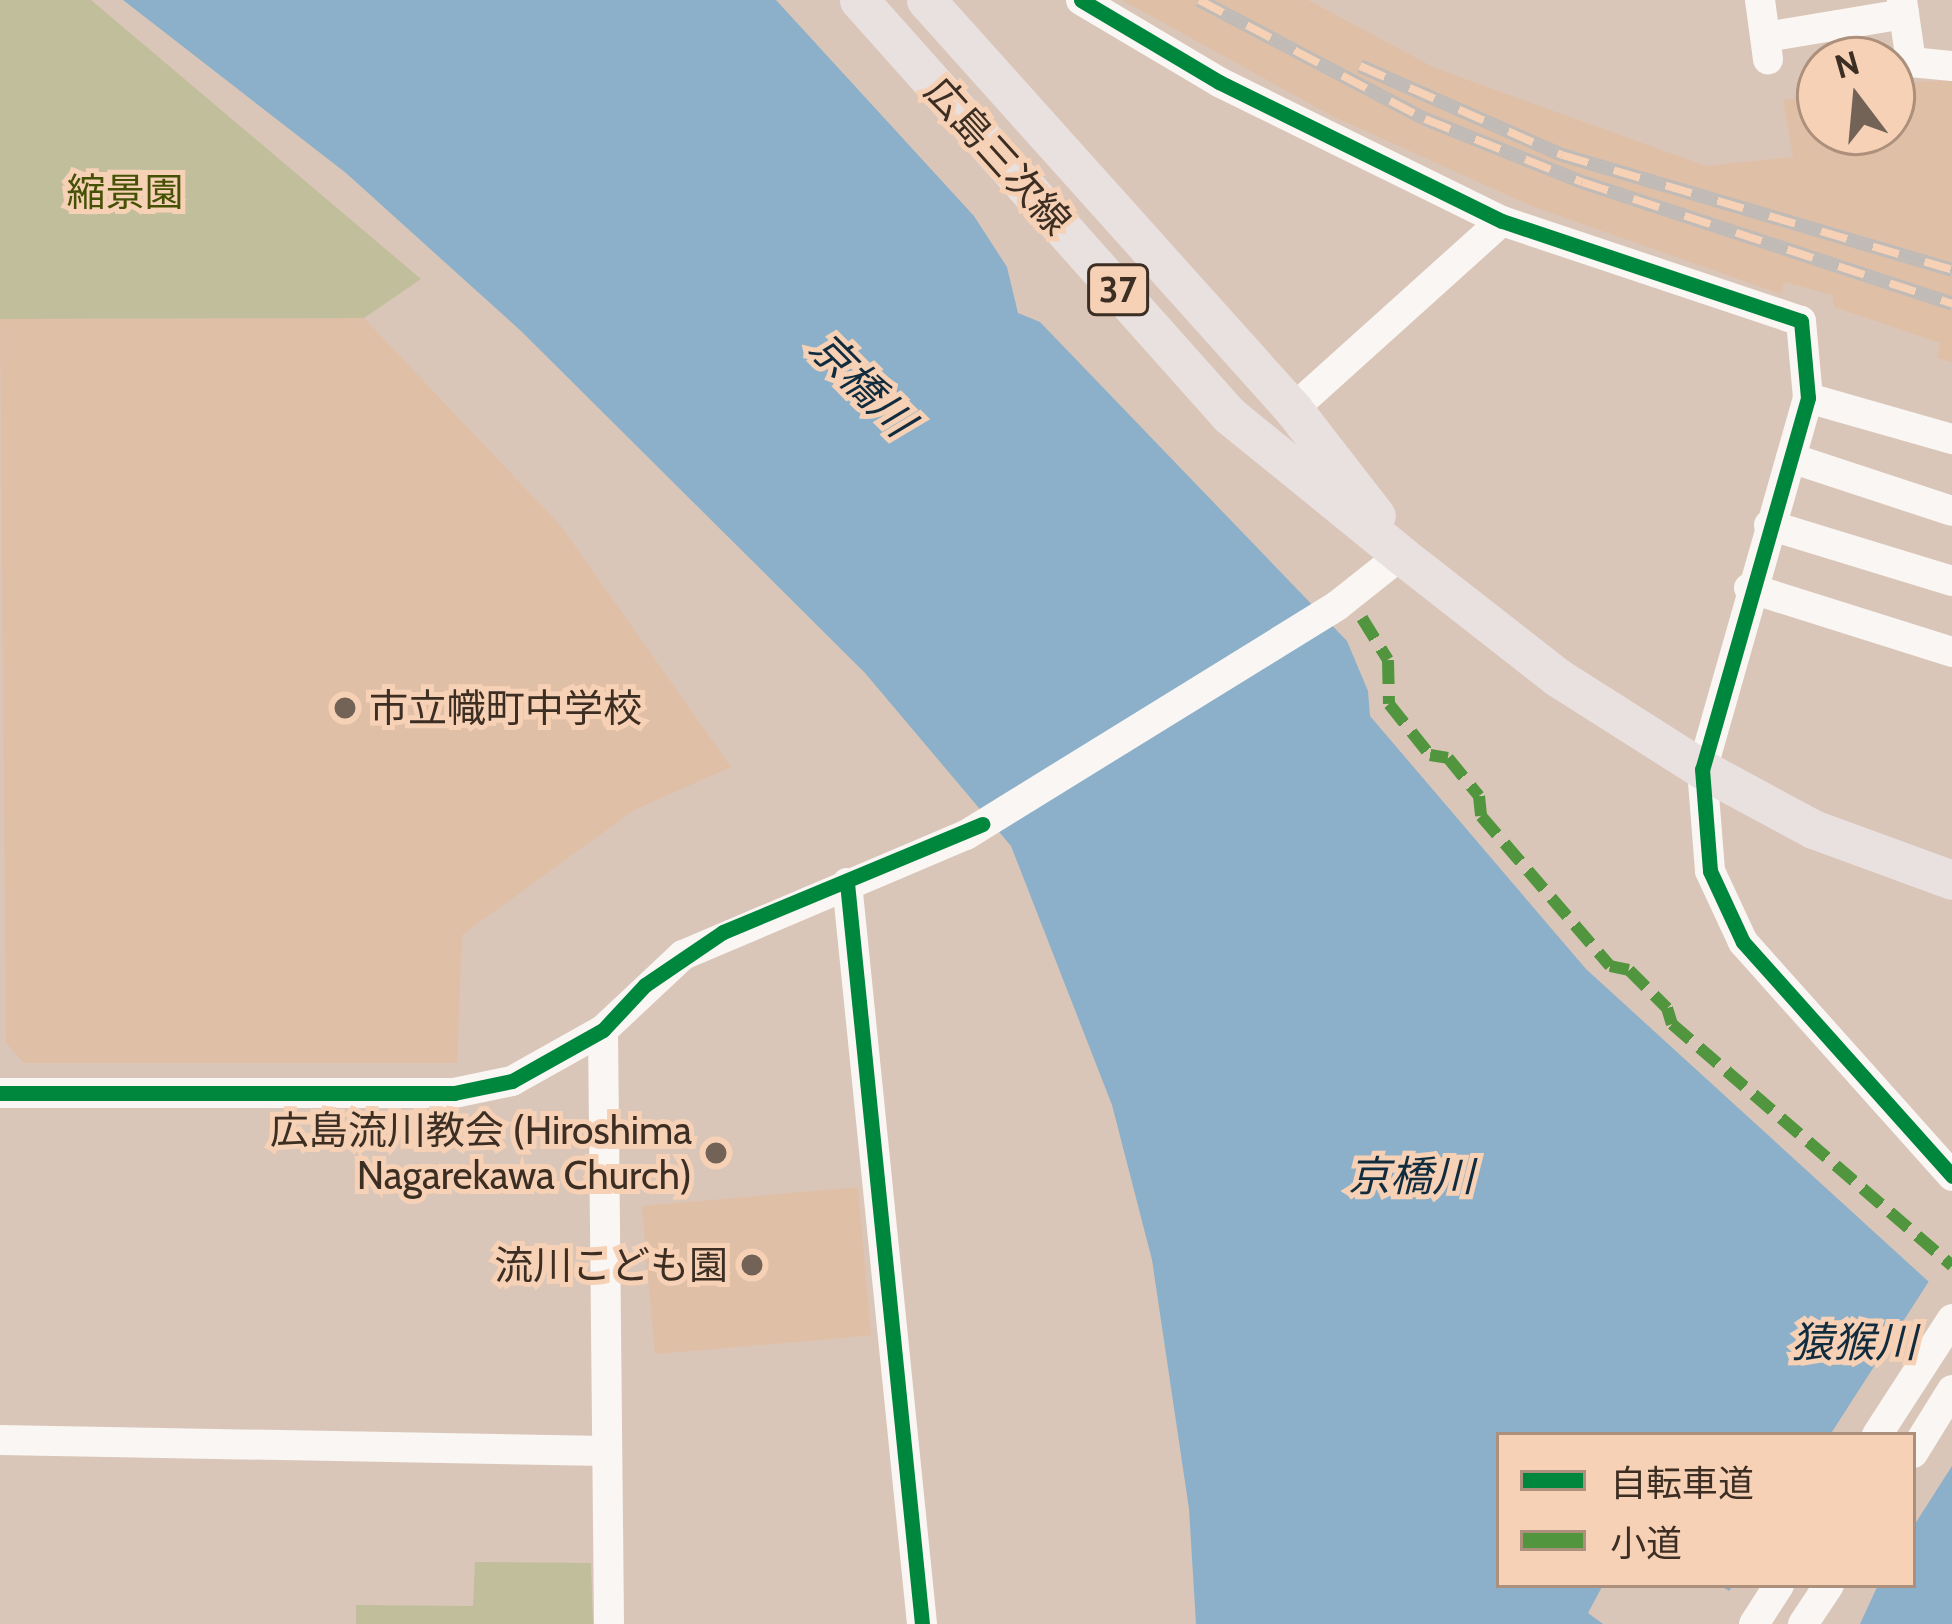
<!DOCTYPE html>
<html>
<head>
<meta charset="utf-8">
<style>
	body { margin:0 }
	#map { position:relative; width:1952px; height:1624px; overflow:hidden; background:#dac6b8; font-family:Cabin,"Noto Sans JP",sans-serif }
	div>[style] { position:absolute }
	.built>* { inset:0; background:#e0bfa7; transform-origin:0 0 }
	.green>* { inset:0; background:#c0be9b }
	.water>* { inset:0; background:#8cb0c9 }
	.pier>* { inset:0; background:#dac6b8 }
	.minor>* { height:30px; margin:-15px; padding:0 15px; transform-origin:15px; border-radius:15px; background:#f9f6f4 }
	.major>* { height:39px; margin:-19.5px; padding:0 19.5px; transform-origin:19.5px; border-radius:19.5px; background:#e9e0e0 }
	.rail>* { height:14px; margin-top:-7px; transform-origin:0; background:repeating-linear-gradient(90deg,#f6d1b5 0 27px,#c0bbb7 0 54px); box-sizing:border-box; border-block:3px solid #c0bbb7 }
	.quiet>* { height:12px; margin-top:-6px; transform-origin:0; background:repeating-linear-gradient(90deg,#51963e 0 24px,transparent 0 36px) }
	.cycleway>* { height:15px; margin:-7.5px; padding:0 7.5px; transform-origin:7.5px; border-radius:7.5px; background:#00873e }
	.dots>* { width:33px; height:33px; translate:-50% -50%; box-sizing:border-box; border:6px solid #f6d1b5; border-radius:50% }
	span { translate:-50% -50%; white-space:nowrap; text-align:center; line-height:1.15; -webkit-text-stroke:10px #f6d1b5; paint-order:stroke }
	.shield-label span { padding:3px 9px; background:#f6d1b5; border:3px solid; border-radius:9px; -webkit-text-stroke-width:0 }
	.shield-label { font-size:36px; color:#3c2e23; font-weight:700 }
	.street-label { font-size:39px; color:#3c2e23 }
	.park-label { font-size:39px; color:#455104 }
	.poi-label { font-size:39px; color:#3c2e23 }
	.left { translate:0 -50%; text-align:left }
	.right { translate:-100% -50%; text-align:right }
	.water-label { font-size:42px; color:#102c3e; font-style:italic }
	.legend { position:absolute; left:1496px; top:1432px; width:420px; height:156px; box-sizing:border-box; background:#f6d1b5; border:3px solid #ac907b; margin:0; padding:15px 21px; list-style:none; font-size:36px; color:#3c2e23 }
	.legend li { display:flex; align-items:center; gap:24px; height:60px }
	.legend b { width:60px; border:3px solid #ac907b }
	.north { position:absolute; left:1796px; top:36px; width:120px; height:120px; box-sizing:border-box; background:#f6d1b5; border:3px solid #ac907b; border-radius:50%; rotate:344deg; font-size:33px; font-weight:700; line-height:48px; text-align:center; color:#3c2e23 }
	.north::after { content:''; display:block; margin:auto; width:42px; height:54px; background:#736357; clip-path:polygon(50% 0,100% 100%,50% 72%,0 100%) }
</style>
</head>
<body>
<div id="map">
	<div class="built">
		<div style="clip-path:polygon(1122px 0,1308px 0,1435px 68px,1706px 166px,1793px 157px,1783px 100px,1820px 94px,1820px 132px,1892px 132px,1892px 83px,1952px 80px,1952px 362px,1937px 358px,1940px 343px,1834px 307px,1832px 295px,1784px 282px,1781px 294px,1534px 207px,1332px 116px)"></div>
		<div style="clip-path:polygon(364px 318px,561px 526px,731px 767px,634px 810px,462px 935px,457px 1063px,24px 1063px,6px 1043px,0 319px)"></div>
		<div style="left:858px;top:1187px;width:149px;height:217px;rotate:85deg"></div>
	</div>
	<div class="green">
		<div style="clip-path:polygon(0 0,91px 0,421px 279px,364px 318px,0 319px)"></div>
		<div style="clip-path:polygon(475px 1562px,591px 1563px,593px 1624px,356px 1624px,356px 1605px,473px 1606px)"></div>
	</div>
	<div class="water">
		<div style="clip-path:polygon(123px 0,776px 0,974px 216px,1007px 267px,1018px 313px,1040px 322px,1347px 641px,1368px 691px,1370px 716px,1586px 969px,1952px 1303px,1952px 1624px,1786px 1624px,1719px 1585px,1913px 1585px,1913px 1435px,1499px 1435px,1499px 1585px,1603px 1585px,1588px 1613px,1603px 1624px,1196px 1624px,1189px 1509px,1152px 1260px,1112px 1105px,1011px 846px,865px 673px,521px 331px,346px 173px)"></div>
	</div>
	<div class="pier">
		<div style="clip-path:polygon(1931px 1278px,1952px 1295px,1952px 1466px,1913px 1527px,1913px 1435px,1830px 1435px)"></div>
		<div style="clip-path:polygon(1733px 1585px,1878px 1585px,1860px 1624px,1774px 1624px,1726px 1596px)"></div>
	</div>
	<div class="minor">
		<div style="left:1081px;top:0;width:161px;rotate:30.7deg"></div>
		<div style="left:1219px;top:82px;width:315px;rotate:26.2deg"></div>
		<div style="left:1502px;top:221px;width:315px;rotate:18.5deg"></div>
		<div style="left:1801px;top:321px;width:77px;rotate:84.8deg"></div>
		<div style="left:1808px;top:398px;width:386px;rotate:105.9deg"></div>
		<div style="left:1702px;top:769px;width:102px;rotate:85.5deg"></div>
		<div style="left:1710px;top:871px;width:78px;rotate:65.1deg"></div>
		<div style="left:1743px;top:942px;width:314px;rotate:48.2deg"></div>
		<div style="left:1760px;top:0;width:60px;rotate:82.3deg"></div>
		<div style="left:1902px;top:0;width:63px;rotate:81.7deg"></div>
		<div style="left:1911px;top:62px;width:41px;rotate:5.6deg"></div>
		<div style="left:1766px;top:37px;width:140px;rotate:-9.5deg"></div>
		<div style="left:1808px;top:398px;width:150px;rotate:15.9deg"></div>
		<div style="left:1293px;top:409px;width:281px;rotate:-42deg"></div>
		<div style="left:1791px;top:458px;width:169px;rotate:18.2deg"></div>
		<div style="left:1769px;top:525px;width:191px;rotate:17deg"></div>
		<div style="left:1749px;top:588px;width:213px;rotate:17.5deg"></div>
		<div style="left:847px;top:883px;width:745px;rotate:84.22deg"></div>
		<div style="left:603px;top:1030px;width:594px;rotate:89.42deg"></div>
		<div style="left:0;top:1093px;width:454px"></div>
		<div style="left:454px;top:1093px;width:59px;rotate:-11.7deg"></div>
		<div style="left:512px;top:1081px;width:104px;rotate:-29.3deg"></div>
		<div style="left:603px;top:1030px;width:110px;rotate:-43.2deg"></div>
		<div style="left:683px;top:955px;width:307px;rotate:-23deg"></div>
		<div style="left:966px;top:835px;width:437px;rotate:-31.7deg"></div>
		<div style="left:1338px;top:605px;width:80px;rotate:-38.4deg"></div>
		<div style="left:1877px;top:1435px;width:138px;rotate:-57.1deg"></div>
		<div style="left:0;top:1440px;width:606px;rotate:1.04deg"></div>
		<div style="left:1913px;top:1453px;width:74px;rotate:-58.2deg"></div>
		<div style="left:1754px;top:1624px;width:46px;rotate:-57.3deg"></div>
		<div style="left:1803px;top:1624px;width:47px;rotate:-56.3deg"></div>
	</div>
	<div class="major">
		<div style="left:859px;top:0;width:556px;rotate:48.28deg"></div>
		<div style="left:1229px;top:415px;width:222px;rotate:39.1deg"></div>
		<div style="left:1401px;top:555px;width:198px;rotate:38deg"></div>
		<div style="left:1557px;top:677px;width:172px;rotate:32.4deg"></div>
		<div style="left:1702px;top:769px;width:126px;rotate:28.4deg"></div>
		<div style="left:1813px;top:829px;width:148px;rotate:20.1deg"></div>
		<div style="left:926px;top:0;width:550px;rotate:48.1deg"></div>
		<div style="left:1293px;top:409px;width:135px;rotate:52.2deg"></div>
	</div>
	<div class="rail">
		<div style="left:1199px;top:0;width:255px;rotate:27.8deg"></div>
		<div style="left:1425px;top:119px;width:169px;rotate:21.9deg"></div>
		<div style="left:1582px;top:182px;width:390px;rotate:18.2deg"></div>
		<div style="left:1360px;top:66px;width:221px;rotate:23.8deg"></div>
		<div style="left:1562px;top:155px;width:407px;rotate:16.4deg"></div>
	</div>
	<div class="quiet">
		<div style="left:1362px;top:618px;width:49px;rotate:58.2deg"></div>
		<div style="left:1388px;top:660px;width:44px;rotate:88.7deg"></div>
		<div style="left:1389px;top:704px;width:65px;rotate:51.2deg"></div>
		<div style="left:1430px;top:755px;width:18px;rotate:9deg"></div>
		<div style="left:1448px;top:758px;width:49px;rotate:50.8deg"></div>
		<div style="left:1479px;top:796px;width:20px;rotate:84deg"></div>
		<div style="left:1481px;top:816px;width:198px;rotate:49.3deg"></div>
		<div style="left:1610px;top:966px;width:19px;rotate:12deg"></div>
		<div style="left:1629px;top:970px;width:54px;rotate:45deg"></div>
		<div style="left:1667px;top:1008px;width:17px;rotate:73deg"></div>
		<div style="left:1672px;top:1024px;width:370px;rotate:40.8deg"></div>
	</div>
	<div class="cycleway">
		<div style="left:1081px;top:0;width:161px;rotate:30.7deg"></div>
		<div style="left:1219px;top:82px;width:315px;rotate:26.2deg"></div>
		<div style="left:1502px;top:221px;width:315px;rotate:18.5deg"></div>
		<div style="left:1801px;top:321px;width:77px;rotate:84.8deg"></div>
		<div style="left:1808px;top:398px;width:386px;rotate:105.9deg"></div>
		<div style="left:1702px;top:769px;width:102px;rotate:85.5deg"></div>
		<div style="left:1710px;top:871px;width:78px;rotate:65.1deg"></div>
		<div style="left:1743px;top:942px;width:314px;rotate:48.2deg"></div>
		<div style="left:847px;top:883px;width:745px;rotate:84.22deg"></div>
		<div style="left:0;top:1093px;width:454px"></div>
		<div style="left:454px;top:1093px;width:59px;rotate:-11.7deg"></div>
		<div style="left:512px;top:1081px;width:104px;rotate:-29.3deg"></div>
		<div style="left:603px;top:1030px;width:62px;rotate:-47deg"></div>
		<div style="left:645px;top:985px;width:94px;rotate:-34.2deg"></div>
		<div style="left:723px;top:932px;width:281px;rotate:-22.6deg"></div>
	</div>
	<div class="dots">
		<div style="left:345px;top:708px;background:#736357"></div>
		<div style="left:716px;top:1153px;background:#736357"></div>
		<div style="left:752px;top:1265px;background:#736357"></div>
	</div>
	<div class="shield-label">
		<span style="left:1118px;top:290px">37</span>
	</div>
	<div class="street-label">
		<span style="left:998px;top:156px;rotate:48deg">広島三次線</span>
	</div>
	<div class="park-label">
		<span style="left:125px;top:192px">縮景園</span>
	</div>
	<div class="poi-label">
		<span class="left" style="left:369px;top:708px">市立幟町中学校</span>
		<span class="right" style="left:692px;top:1153px">広島流川教会 (Hiroshima<br>Nagarekawa Church)</span>
		<span class="right" style="left:728px;top:1265px">流川こども園</span>
	</div>
	<div class="water-label">
		<span style="left:862px;top:384px;rotate:45deg">京橋川</span>
		<span style="left:1411px;top:1176px">京橋川</span>
		<span style="left:1854px;top:1342px">猿猴川</span>
	</div>
	<ul class="legend">
	<li><b style="height:15px;background:#00873e"></b>自転車道</li>
	<li><b style="height:15px;background:#51963e"></b>小道</li>
	</ul>
	<div class="north">N</div>
</div>
</body>
</html>
